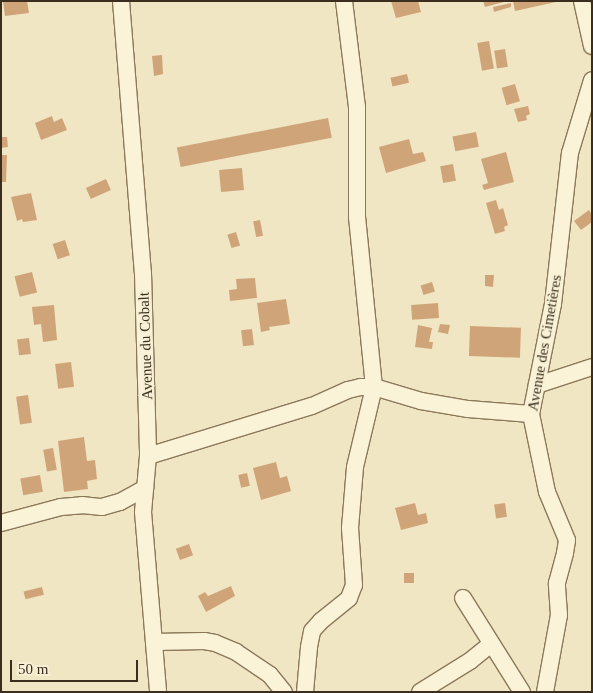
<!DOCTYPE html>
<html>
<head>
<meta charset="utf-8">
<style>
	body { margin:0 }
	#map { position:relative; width:593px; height:693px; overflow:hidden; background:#f0e6c4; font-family:"Times New Roman",serif }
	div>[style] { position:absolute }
	.building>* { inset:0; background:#d0a479; transform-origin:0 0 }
	.roads { filter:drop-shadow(1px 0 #8c785a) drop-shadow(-1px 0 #8c785a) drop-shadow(0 1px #8c785a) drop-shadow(0 -1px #8c785a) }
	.minor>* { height:16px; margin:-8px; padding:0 8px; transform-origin:8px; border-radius:8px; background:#faf3d8 }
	span { translate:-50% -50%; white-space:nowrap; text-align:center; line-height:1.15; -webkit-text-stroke:4px #f7f0d4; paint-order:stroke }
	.street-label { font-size:15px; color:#3b2e1e }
	.frame { position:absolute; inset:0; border:2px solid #3b2e1e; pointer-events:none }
	.scale { position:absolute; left:10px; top:660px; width:128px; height:22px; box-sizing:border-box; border:2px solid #3b2e1e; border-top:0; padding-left:6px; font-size:15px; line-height:18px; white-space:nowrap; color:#3b2e1e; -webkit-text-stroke:4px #f7f0d4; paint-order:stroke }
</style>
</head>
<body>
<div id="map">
	<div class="building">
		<div style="clip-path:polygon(3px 1px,27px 1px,29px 13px,5px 16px)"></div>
		<div style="clip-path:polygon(391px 1px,418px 1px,421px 12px,396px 18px)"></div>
		<div style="clip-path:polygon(483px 1px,504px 1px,504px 2px,485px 7px)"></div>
		<div style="clip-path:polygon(513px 1px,555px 1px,556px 2px,515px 11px)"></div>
		<div style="clip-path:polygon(511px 3px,511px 7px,494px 12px,493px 7px)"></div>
		<div style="left:489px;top:41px;width:28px;height:12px;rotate:80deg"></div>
		<div style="left:505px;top:49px;width:18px;height:11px;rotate:81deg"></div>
		<div style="clip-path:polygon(162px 55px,163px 74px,154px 76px,152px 56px)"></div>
		<div style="left:407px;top:74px;width:9px;height:17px;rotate:77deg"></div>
		<div style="left:515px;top:84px;width:18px;height:14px;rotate:74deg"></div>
		<div style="clip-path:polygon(528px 106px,530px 114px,526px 116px,527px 120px,518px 122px,514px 109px)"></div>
		<div style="clip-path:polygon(52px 116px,54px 122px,62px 118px,67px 130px,41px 140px,35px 123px)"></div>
		<div style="left:328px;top:118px;width:20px;height:154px;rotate:79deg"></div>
		<div style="left:476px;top:132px;width:15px;height:24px;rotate:79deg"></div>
		<div style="clip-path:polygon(1px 137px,7px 137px,8px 147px,1px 148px)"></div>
		<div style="clip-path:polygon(409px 139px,413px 154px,423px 152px,426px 161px,386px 173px,379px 147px)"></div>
		<div style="clip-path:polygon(506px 152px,514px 182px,484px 190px,482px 185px,488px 183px,481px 159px)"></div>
		<div style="clip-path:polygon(1px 155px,7px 155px,6px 182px,1px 182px)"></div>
		<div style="left:453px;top:164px;width:17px;height:13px;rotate:80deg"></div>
		<div style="left:242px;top:168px;width:22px;height:23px;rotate:85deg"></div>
		<div style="left:106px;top:179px;width:12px;height:22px;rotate:66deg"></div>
		<div style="clip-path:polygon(31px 193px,37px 220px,23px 222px,22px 219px,17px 221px,11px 197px)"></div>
		<div style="clip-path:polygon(496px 200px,499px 210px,503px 208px,508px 225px,504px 227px,505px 231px,495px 234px,486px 203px)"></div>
		<div style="clip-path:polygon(589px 210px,592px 215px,592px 222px,581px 230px,574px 221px)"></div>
		<div style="left:260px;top:220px;width:16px;height:7px;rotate:79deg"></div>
		<div style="left:236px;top:232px;width:14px;height:9px;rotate:73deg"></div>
		<div style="left:65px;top:240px;width:16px;height:13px;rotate:72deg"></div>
		<div style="left:32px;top:272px;width:21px;height:18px;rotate:76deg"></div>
		<div style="clip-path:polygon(485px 275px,494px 275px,493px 287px,485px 286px)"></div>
		<div style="clip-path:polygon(255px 278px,257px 298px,230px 301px,229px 290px,237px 289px,236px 279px)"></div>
		<div style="left:432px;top:282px;width:10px;height:12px;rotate:73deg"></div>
		<div style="clip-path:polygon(286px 299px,290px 324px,269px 327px,270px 330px,261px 332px,257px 303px)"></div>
		<div style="left:438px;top:303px;width:15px;height:27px;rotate:86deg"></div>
		<div style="clip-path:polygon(54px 305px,57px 340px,43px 342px,41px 324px,34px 325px,32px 307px)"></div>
		<div style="clip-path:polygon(440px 324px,450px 325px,448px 334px,438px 332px)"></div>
		<div style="clip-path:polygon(418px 325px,432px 328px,429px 342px,433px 342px,432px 349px,415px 347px)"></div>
		<div style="left:470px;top:326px;width:51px;height:30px;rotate:2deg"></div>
		<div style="left:252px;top:329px;width:16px;height:11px;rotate:83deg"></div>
		<div style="left:29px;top:338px;width:16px;height:12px;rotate:83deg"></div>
		<div style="left:71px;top:362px;width:25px;height:16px;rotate:83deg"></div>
		<div style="left:28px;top:395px;width:28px;height:12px;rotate:82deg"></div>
		<div style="clip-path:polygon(84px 437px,87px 461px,95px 460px,97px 479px,87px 481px,88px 489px,64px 492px,58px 441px)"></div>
		<div style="left:53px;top:448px;width:22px;height:10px;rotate:80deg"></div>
		<div style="clip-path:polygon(276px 462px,280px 478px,287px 476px,291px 491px,261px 500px,253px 468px)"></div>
		<div style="left:247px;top:473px;width:13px;height:9px;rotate:77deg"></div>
		<div style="left:40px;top:475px;width:17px;height:20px;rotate:80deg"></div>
		<div style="clip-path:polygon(415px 503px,418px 515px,426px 513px,428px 523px,401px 530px,395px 508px)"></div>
		<div style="left:505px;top:503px;width:14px;height:11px;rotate:82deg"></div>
		<div style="left:189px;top:544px;width:12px;height:14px;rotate:70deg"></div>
		<div style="left:404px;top:573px;width:10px;height:10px"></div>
		<div style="clip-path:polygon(231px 586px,235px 596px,206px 612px,198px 596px,205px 592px,208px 596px)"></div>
		<div style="left:42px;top:587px;width:8px;height:19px;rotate:76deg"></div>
	</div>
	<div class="roads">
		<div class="minor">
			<div style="left:121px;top:1px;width:273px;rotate:85.4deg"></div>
			<div style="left:143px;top:273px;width:183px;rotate:88.4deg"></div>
			<div style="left:148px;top:456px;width:56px;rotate:95.1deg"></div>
			<div style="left:143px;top:512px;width:181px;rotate:85.2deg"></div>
			<div style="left:582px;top:1px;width:46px;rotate:77.5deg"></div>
			<div style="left:537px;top:385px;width:58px;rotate:-18.1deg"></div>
			<div style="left:148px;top:456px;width:171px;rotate:-17deg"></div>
			<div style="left:312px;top:406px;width:39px;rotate:-24deg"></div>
			<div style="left:348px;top:390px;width:13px;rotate:-13deg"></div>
			<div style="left:361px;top:387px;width:13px"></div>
			<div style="left:374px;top:387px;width:49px;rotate:16.6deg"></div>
			<div style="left:421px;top:401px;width:48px;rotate:9.7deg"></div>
			<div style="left:468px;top:409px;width:63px;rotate:4.5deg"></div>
			<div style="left:1px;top:523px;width:62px;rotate:-14.9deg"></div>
			<div style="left:61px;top:507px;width:21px;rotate:-5deg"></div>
			<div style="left:82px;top:505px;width:20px;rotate:6deg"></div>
			<div style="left:102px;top:507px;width:19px;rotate:-16deg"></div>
			<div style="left:120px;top:502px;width:29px;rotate:-29deg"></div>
			<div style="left:463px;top:598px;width:111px;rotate:57.9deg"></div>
			<div style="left:154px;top:642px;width:50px;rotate:-1.1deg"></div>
			<div style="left:204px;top:641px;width:11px;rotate:10deg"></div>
			<div style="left:215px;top:643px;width:23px;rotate:23deg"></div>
			<div style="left:236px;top:652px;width:41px;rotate:34.1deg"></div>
			<div style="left:270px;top:675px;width:22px;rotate:51deg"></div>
			<div style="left:305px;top:692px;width:45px;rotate:-84.9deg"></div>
			<div style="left:309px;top:647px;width:16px;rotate:-79deg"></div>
			<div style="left:312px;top:631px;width:13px;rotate:-48deg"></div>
			<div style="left:321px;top:621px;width:36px;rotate:-39deg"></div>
			<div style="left:349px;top:598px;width:14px;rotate:-69deg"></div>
			<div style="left:354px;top:585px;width:57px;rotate:-94deg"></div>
			<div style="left:350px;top:528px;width:61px;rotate:-85.3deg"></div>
			<div style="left:355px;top:467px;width:82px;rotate:-76.6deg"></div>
			<div style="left:374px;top:387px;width:171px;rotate:-95.7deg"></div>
			<div style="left:357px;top:217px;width:110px;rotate:-90deg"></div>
			<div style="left:357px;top:107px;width:107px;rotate:-97deg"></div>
			<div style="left:420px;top:692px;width:59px;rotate:-31.8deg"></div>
			<div style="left:470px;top:661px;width:27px;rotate:-39deg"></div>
			<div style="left:545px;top:692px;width:78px;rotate:-79.7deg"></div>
			<div style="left:559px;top:615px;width:32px;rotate:-94deg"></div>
			<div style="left:557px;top:583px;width:31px;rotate:-75deg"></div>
			<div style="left:565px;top:553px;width:13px;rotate:-81deg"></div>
			<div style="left:567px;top:540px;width:52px;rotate:-112.6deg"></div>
			<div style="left:547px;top:492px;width:80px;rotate:-101.6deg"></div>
			<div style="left:531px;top:414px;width:112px;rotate:-78.7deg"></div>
			<div style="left:553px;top:304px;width:152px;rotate:-83.6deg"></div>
			<div style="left:570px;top:153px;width:76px;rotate:-73.2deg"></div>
		</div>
	</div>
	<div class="street-label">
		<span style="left:545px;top:343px;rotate:-80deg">Avenue des Cimetières</span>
		<span style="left:146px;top:346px;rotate:-92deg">Avenue du Cobalt</span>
	</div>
	<div class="frame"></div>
	<div class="scale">50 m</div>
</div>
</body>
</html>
